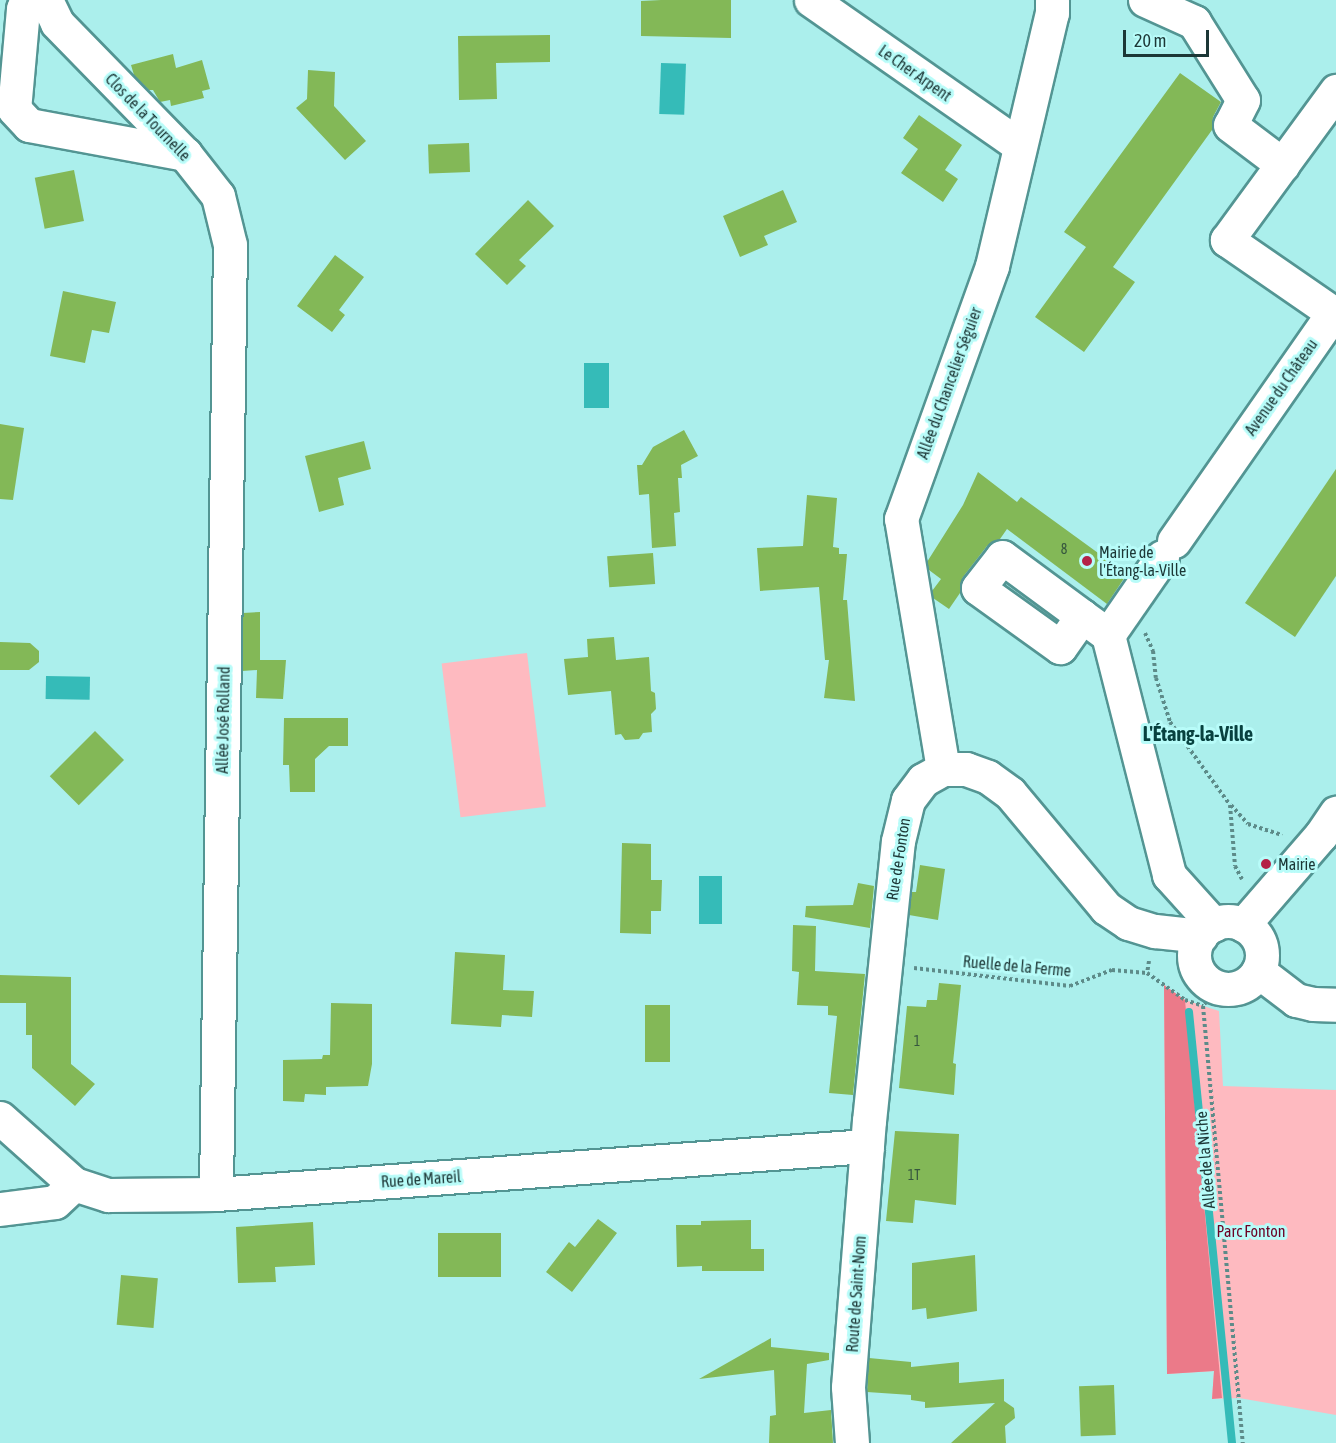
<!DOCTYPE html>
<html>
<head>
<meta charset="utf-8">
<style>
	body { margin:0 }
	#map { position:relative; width:1336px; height:1443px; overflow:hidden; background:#abefec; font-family:"Asap Condensed",sans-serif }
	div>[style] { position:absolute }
	.green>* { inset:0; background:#febac0; transform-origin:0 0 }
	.forest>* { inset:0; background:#eb7a89 }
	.water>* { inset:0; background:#35bbb8; transform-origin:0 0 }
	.stream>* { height:8px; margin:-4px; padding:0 4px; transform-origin:4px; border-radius:4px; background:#35bbb8 }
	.building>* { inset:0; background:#83b857; transform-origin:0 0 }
	.path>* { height:4px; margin-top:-2px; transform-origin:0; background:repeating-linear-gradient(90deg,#5d8b89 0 3px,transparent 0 6px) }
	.roads { filter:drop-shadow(2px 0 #539593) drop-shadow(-2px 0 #539593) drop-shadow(0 2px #539593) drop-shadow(0 -2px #539593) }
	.minor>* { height:33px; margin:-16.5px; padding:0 16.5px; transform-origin:16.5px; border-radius:16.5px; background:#fff }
	.minor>.ring { margin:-16.5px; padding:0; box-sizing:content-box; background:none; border:33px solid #fff; border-radius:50% }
	.dots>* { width:16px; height:16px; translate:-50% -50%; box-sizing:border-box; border:3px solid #b8fcf9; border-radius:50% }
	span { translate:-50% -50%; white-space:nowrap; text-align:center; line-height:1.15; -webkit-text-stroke:6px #b8fcf9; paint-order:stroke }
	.number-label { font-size:14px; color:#36573e }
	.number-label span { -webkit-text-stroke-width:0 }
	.street-label { font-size:16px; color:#1c3736 }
	.poi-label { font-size:16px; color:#1c3736 }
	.left { translate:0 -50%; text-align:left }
	.park-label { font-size:16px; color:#6d0124 }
	.quarter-label { font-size:20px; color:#08413f; font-weight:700 }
	.scale { position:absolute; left:1123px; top:30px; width:86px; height:27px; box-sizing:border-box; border:3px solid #1c3736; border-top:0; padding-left:8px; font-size:18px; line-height:21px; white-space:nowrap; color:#1c3736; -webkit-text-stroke:4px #b8fcf9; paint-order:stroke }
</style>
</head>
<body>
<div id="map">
	<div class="green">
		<div style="left:527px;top:653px;width:155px;height:86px;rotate:83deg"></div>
		<div style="clip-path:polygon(1164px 985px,1185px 1000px,1219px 1011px,1223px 1086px,1336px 1090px,1336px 1415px,1239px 1398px,1212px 1399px,1214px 1371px,1167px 1374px)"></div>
	</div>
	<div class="forest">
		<div style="clip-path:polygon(1164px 985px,1185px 1000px,1222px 1398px,1212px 1399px,1214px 1371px,1167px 1374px)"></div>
	</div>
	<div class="water">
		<div style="left:661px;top:63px;width:25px;height:51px;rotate:2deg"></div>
		<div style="left:584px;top:363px;width:25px;height:45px"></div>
		<div style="left:46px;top:676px;width:44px;height:23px;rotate:1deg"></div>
		<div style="left:699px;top:876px;width:23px;height:48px"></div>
	</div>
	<div class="stream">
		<div style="left:1189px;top:1012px;width:433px;rotate:84.3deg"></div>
	</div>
	<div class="building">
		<div style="clip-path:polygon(661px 0,731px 0,731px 38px,641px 36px,641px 1px)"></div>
		<div style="clip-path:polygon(550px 35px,550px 62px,496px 63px,497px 99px,459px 100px,458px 36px)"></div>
		<div style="clip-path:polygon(173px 54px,176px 68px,202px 60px,210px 89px,202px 91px,204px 98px,171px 106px,170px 100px,160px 102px,153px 90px,149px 90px,134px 75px,131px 65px)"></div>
		<div style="clip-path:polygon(308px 70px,335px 72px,334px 106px,366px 141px,345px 160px,296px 108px,307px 99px)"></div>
		<div style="clip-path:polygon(1180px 73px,1221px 102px,1213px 117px,1212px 130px,1113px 267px,1135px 282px,1084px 352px,1035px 317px,1086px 247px,1064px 232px)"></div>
		<div style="clip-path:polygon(919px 115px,962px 145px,945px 170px,958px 179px,943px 202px,901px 173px,918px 149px,903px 138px)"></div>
		<div style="left:469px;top:143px;width:29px;height:41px;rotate:88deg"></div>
		<div style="left:74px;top:170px;width:52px;height:40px;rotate:79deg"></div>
		<div style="clip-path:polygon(783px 190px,797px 222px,764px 236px,768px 245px,740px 257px,723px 216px)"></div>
		<div style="clip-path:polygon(528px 200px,554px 226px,519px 260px,526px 266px,507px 285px,475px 254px)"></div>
		<div style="clip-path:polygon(335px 255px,364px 277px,339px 310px,345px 315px,332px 332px,297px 306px)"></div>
		<div style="clip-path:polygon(63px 291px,116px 302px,109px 333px,92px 330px,85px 363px,50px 356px)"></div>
		<div style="clip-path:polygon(0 424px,24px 428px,13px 500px,0 499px)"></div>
		<div style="clip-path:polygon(684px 430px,698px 456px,681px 465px,682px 478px,678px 478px,680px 512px,674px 513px,676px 546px,652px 548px,649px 494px,639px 495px,637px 465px,642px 465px,653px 447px)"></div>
		<div style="clip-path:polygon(364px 441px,371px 469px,338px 478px,344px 505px,319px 512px,305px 456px)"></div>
		<div style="clip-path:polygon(1336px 469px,1336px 576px,1295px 637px,1245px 603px)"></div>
		<div style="clip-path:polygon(978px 472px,1017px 502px,1021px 497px,1127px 574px,1107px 604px,1007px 529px,1000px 539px,987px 546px,963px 577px,960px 585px,960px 593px,949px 609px,933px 598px,932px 591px,941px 579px,929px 570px,927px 562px,963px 505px)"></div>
		<div style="clip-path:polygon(807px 495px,837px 498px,833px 547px,839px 548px,839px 554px,847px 554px,843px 600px,847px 600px,855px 701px,824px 698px,829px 660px,825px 660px,819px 587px,760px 591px,757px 548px,803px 546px)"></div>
		<div style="left:653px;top:553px;width:31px;height:46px;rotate:86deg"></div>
		<div style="clip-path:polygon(260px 612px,260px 660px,286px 660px,283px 699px,256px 698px,257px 670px,242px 671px,243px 613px)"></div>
		<div style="clip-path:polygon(614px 637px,616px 660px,649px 657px,651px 691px,655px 693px,656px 709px,651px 714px,652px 732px,643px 733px,639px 739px,625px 740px,621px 734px,615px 735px,611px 691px,568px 695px,564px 659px,588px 657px,587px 639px)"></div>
		<div style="clip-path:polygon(0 642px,30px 643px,39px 651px,39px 662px,29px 670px,0 670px)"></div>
		<div style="clip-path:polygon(284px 718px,348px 718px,348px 746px,329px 746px,315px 759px,315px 792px,290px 792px,289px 765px,283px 765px)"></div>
		<div style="left:95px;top:731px;width:41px;height:64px;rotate:45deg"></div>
		<div style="clip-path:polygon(622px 843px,651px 844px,651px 880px,662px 880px,661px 911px,651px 911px,651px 934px,620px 933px)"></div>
		<div style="clip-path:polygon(920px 865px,945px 869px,938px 920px,909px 915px,912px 892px,916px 892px)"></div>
		<div style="clip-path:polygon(858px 883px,874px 886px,870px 928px,805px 917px,806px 906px,853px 905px)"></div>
		<div style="clip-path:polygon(793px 925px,816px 926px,815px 971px,865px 974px,853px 1095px,829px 1093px,837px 1016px,828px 1015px,828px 1006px,797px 1005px,799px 972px,792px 971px)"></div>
		<div style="clip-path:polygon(455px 952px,505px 955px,503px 990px,534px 991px,532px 1017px,502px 1015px,501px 1027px,451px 1024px)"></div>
		<div style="clip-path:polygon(0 975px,71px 977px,71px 1064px,95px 1084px,75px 1106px,32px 1068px,32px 1035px,26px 1035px,26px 1003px,0 1003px)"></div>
		<div style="clip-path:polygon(939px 983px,961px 985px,953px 1063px,956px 1064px,954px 1095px,899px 1088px,907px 1006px,926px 1007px,927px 1000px,937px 1000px)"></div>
		<div style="clip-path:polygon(331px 1003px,372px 1004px,372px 1064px,368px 1086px,326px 1087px,326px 1095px,305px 1094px,304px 1102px,283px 1101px,283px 1060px,322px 1059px,323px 1055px,330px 1055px)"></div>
		<div style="left:645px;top:1005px;width:25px;height:57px"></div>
		<div style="clip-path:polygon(895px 1131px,959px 1134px,956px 1205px,915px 1200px,913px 1223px,886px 1221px)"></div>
		<div style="clip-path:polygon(598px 1219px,617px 1233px,572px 1292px,546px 1272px,569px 1242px,575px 1247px)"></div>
		<div style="clip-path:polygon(751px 1220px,751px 1249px,764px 1249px,764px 1271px,702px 1271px,702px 1266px,677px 1267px,676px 1225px,701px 1225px,701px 1221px)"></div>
		<div style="clip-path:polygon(313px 1222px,315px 1265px,275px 1267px,276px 1282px,238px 1283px,236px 1227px)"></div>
		<div style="left:501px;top:1233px;width:44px;height:63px;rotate:90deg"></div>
		<div style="clip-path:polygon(975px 1255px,977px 1311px,927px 1319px,926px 1308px,912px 1310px,912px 1263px)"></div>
		<div style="left:121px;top:1275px;width:37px;height:50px;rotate:5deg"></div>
		<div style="clip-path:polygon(771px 1338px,771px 1347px,829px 1353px,829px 1360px,807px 1364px,804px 1413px,831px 1410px,833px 1443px,769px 1443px,770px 1416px,776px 1415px,774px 1370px,699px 1379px)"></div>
		<div style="clip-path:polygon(869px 1358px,911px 1362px,911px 1367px,959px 1362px,959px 1383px,1004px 1379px,1004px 1401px,1014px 1408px,1015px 1418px,1005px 1426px,1006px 1443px,951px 1443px,995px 1403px,925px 1408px,925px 1402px,911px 1400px,911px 1395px,867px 1392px)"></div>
		<div style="left:1114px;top:1385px;width:50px;height:35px;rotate:88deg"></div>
	</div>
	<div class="path">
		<div style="left:1145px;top:633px;width:20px;rotate:66deg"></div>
		<div style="left:1153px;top:651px;width:27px;rotate:84deg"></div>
		<div style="left:1156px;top:678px;width:46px;rotate:72.3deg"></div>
		<div style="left:1170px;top:722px;width:102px;rotate:54.1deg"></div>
		<div style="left:1230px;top:805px;width:61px;rotate:85.3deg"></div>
		<div style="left:1235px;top:866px;width:15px;rotate:62deg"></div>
		<div style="left:1231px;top:805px;width:25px;rotate:48deg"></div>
		<div style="left:1248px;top:824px;width:36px;rotate:18deg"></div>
		<div style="left:1149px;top:961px;width:12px;rotate:99deg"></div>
		<div style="left:1147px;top:973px;width:47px;rotate:35.4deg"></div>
		<div style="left:1185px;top:1000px;width:19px;rotate:18deg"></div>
		<div style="left:914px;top:968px;width:157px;rotate:6.6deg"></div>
		<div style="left:1070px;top:986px;width:45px;rotate:-20.9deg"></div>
		<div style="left:1112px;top:970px;width:35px;rotate:5deg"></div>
		<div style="left:1217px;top:987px;width:24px;rotate:126deg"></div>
		<div style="left:1203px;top:1006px;width:439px;rotate:84.8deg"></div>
	</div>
	<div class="roads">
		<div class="minor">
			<div style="left:26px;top:0;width:9px;rotate:108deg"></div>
			<div style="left:23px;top:9px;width:100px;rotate:95.1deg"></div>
			<div style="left:14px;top:109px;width:22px;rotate:47deg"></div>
			<div style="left:29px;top:125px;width:159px;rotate:10.5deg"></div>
			<div style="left:46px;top:0;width:25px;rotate:64deg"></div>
			<div style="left:57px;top:23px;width:183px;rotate:45.7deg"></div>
			<div style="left:185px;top:154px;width:53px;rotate:51.8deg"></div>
			<div style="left:218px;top:196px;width:50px;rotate:76.2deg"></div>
			<div style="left:230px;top:245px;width:949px;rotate:90.85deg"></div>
			<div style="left:811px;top:0;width:254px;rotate:34.9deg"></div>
			<div style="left:1145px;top:0;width:54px;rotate:24.2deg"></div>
			<div style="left:1194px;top:22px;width:92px;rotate:57.9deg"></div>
			<div style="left:1243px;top:100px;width:28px;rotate:117deg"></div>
			<div style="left:1230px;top:125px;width:66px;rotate:37deg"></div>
			<div style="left:1174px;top:541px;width:278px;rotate:-55.1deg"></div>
			<div style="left:1333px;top:313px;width:129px;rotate:-145.4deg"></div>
			<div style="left:1227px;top:240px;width:185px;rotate:-53.8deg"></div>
			<div style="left:1162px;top:557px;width:95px;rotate:124.7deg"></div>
			<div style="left:1108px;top:635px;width:248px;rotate:75.7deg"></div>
			<div style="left:1169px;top:875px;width:67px;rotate:48deg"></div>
			<div style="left:1082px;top:616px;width:38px;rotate:125deg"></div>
			<div style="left:1060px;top:647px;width:101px;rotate:-144.3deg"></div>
			<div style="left:978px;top:588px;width:39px;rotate:-52deg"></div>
			<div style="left:1002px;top:557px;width:99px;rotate:36.4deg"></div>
			<div style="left:1082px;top:616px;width:32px;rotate:36deg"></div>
			<div style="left:943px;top:769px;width:254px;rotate:-99.5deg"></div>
			<div style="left:901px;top:519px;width:269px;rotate:-70.2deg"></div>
			<div style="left:992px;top:266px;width:260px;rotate:-76.7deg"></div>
			<div style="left:1052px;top:13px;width:13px;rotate:-90deg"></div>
			<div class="ring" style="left:1194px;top:921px;width:35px;height:35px"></div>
			<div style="left:1243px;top:925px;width:119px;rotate:-49.1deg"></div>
			<div style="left:1321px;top:835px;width:27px;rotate:-56deg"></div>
			<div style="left:1258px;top:971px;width:48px;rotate:37.3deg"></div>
			<div style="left:1296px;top:1000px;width:17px;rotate:13deg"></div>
			<div style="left:1313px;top:1004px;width:23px;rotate:2deg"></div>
			<div style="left:0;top:1118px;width:99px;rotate:41.7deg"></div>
			<div style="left:74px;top:1184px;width:36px;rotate:18deg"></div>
			<div style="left:108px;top:1195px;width:108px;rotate:-0.5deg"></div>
			<div style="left:216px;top:1194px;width:653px;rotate:-4.22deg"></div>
			<div style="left:0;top:1209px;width:55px;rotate:-7.3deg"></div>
			<div style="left:55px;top:1202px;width:26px;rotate:-43deg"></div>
			<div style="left:852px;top:1443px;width:56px;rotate:-94.1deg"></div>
			<div style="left:848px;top:1387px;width:267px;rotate:-85.5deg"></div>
			<div style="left:869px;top:1121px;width:281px;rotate:-84.1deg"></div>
			<div style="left:898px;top:841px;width:42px;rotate:-76.3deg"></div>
			<div style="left:908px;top:800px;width:25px;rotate:-53deg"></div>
			<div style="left:923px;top:780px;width:23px;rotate:-29deg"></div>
			<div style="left:943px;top:769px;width:23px"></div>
			<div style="left:966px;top:769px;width:23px;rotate:20deg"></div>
			<div style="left:988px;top:777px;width:27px;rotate:36deg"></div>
			<div style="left:1010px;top:793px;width:150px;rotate:50.1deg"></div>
			<div style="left:1106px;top:908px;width:27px;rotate:34deg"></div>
			<div style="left:1128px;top:923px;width:28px;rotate:17deg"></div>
			<div style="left:1155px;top:931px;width:46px;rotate:6.2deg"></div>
		</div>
	</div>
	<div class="dots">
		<div style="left:1087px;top:561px;background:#b42247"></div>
		<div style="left:1266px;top:864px;background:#b42247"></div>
	</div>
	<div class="number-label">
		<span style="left:1064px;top:549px">8</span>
		<span style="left:917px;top:1041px">1</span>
		<span style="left:914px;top:1175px">1T</span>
	</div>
	<div class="street-label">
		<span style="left:915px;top:73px;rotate:35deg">Le Cher Arpent</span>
		<span style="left:148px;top:117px;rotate:46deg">Clos de la Tournelle</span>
		<span style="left:949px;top:383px;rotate:-70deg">Allée du Chancelier Séguier</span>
		<span style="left:1281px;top:387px;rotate:-55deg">Avenue du Château</span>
		<span style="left:223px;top:720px;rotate:-89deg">Allée José Rolland</span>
		<span style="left:898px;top:859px;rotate:-81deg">Rue de Fonton</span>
		<span style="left:1017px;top:966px;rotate:5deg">Ruelle de la Ferme</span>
		<span style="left:1205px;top:1160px;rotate:-95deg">Allée de la Niche</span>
		<span style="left:421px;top:1179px;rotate:-4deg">Rue de Mareil</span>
		<span style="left:856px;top:1294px;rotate:-86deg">Route de Saint-Nom</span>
	</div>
	<div class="poi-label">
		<span class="left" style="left:1099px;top:561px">Mairie de<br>l'Étang-la-Ville</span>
		<span class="left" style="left:1278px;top:864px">Mairie</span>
	</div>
	<div class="park-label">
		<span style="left:1251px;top:1231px">Parc Fonton</span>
	</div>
	<div class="quarter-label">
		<span style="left:1198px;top:733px">L'Étang-la-Ville</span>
	</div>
	<div class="scale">20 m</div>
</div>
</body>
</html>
